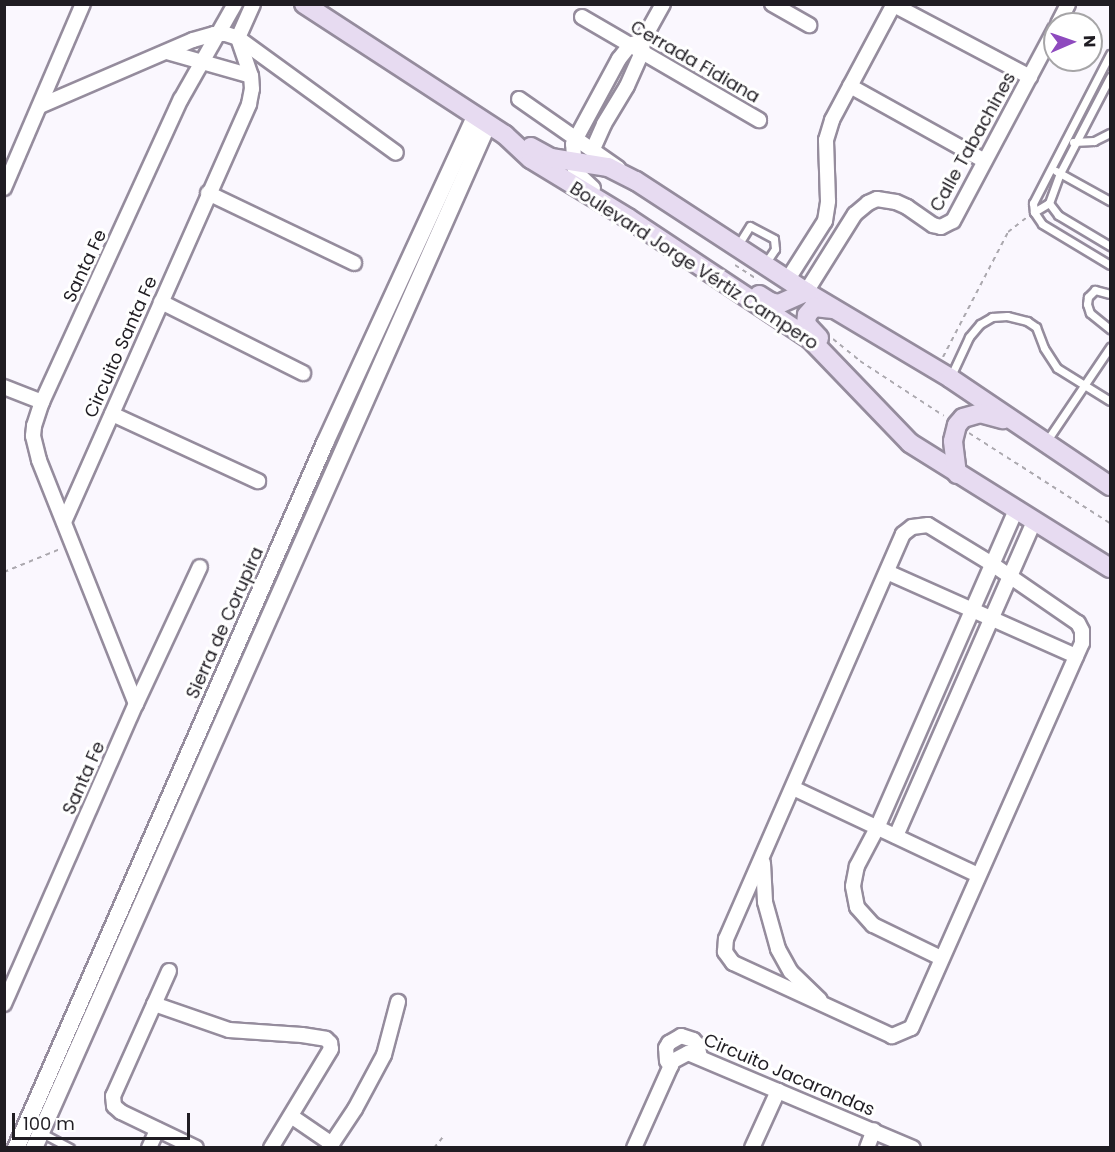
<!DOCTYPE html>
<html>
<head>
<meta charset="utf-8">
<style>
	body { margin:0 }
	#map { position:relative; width:1115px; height:1152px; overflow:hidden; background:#faf7fe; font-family:Poppins,sans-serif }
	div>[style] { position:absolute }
	.path>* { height:2px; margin-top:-1px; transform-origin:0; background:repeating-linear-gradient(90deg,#aba8ae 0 4.5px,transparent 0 9px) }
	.roads { filter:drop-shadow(2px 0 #958c9d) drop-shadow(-2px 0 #958c9d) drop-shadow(0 2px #958c9d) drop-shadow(0 -2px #958c9d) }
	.service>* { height:7px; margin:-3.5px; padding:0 3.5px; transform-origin:3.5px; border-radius:3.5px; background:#fff }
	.minor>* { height:14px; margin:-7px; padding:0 7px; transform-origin:7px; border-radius:7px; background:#fff }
	.tertiary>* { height:16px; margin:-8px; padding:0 8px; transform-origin:8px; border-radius:8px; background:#fff }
	.secondary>* { height:18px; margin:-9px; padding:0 9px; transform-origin:9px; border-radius:9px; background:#e7dbf1 }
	span { translate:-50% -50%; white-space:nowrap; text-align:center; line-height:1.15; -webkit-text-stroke:6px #fff; paint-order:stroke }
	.street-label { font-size:18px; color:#201d23 }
	.frame { position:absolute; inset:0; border:6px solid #201d23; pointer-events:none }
	.north { position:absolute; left:1043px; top:12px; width:60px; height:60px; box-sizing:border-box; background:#fff; border:2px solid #a6a5a7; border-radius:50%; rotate:88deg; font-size:16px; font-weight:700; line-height:24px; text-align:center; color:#201d23 }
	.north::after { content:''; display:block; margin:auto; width:21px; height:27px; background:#8e4abe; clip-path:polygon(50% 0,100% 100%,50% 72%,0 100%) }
	.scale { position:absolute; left:12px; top:1113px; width:178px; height:27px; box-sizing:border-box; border:3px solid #201d23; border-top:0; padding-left:8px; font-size:18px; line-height:21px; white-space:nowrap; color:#201d23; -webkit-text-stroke:4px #fff; paint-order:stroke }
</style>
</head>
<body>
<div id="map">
	<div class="path">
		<div style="left:735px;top:265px;width:27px;rotate:33deg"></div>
		<div style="left:833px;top:339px;width:35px;rotate:39deg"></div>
		<div style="left:860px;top:361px;width:100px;rotate:33.2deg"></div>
		<div style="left:943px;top:357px;width:141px;rotate:-62.5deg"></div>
		<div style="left:1008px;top:232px;width:24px;rotate:-38deg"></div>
		<div style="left:969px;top:433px;width:167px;rotate:32.6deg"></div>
		<div style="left:4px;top:572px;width:61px;rotate:-22.3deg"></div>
		<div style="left:434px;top:1148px;width:14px;rotate:-51deg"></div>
	</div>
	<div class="roads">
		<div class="service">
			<div style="left:1110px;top:54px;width:168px;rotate:117.3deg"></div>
			<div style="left:1033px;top:203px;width:9px;rotate:84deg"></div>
			<div style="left:1034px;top:212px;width:14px;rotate:56deg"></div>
			<div style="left:1042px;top:224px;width:79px;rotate:31.1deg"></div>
			<div style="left:1110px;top:77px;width:108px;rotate:117.5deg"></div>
			<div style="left:1060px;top:173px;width:32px;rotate:110deg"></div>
			<div style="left:1049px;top:203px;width:15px;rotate:53deg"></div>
			<div style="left:1058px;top:215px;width:61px;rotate:30.8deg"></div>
			<div style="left:1073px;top:142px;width:21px;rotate:-3deg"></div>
			<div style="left:1094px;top:141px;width:18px;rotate:-27deg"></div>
			<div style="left:1056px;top:171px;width:62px;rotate:29.1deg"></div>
			<div style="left:1034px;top:212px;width:17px;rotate:-31deg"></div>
			<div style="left:738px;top:245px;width:22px;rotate:-58deg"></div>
			<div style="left:750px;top:226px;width:27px;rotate:28deg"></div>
			<div style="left:774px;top:239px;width:10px;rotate:84deg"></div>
			<div style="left:775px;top:249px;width:18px;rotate:124deg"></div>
			<div style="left:1110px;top:294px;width:16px;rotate:-165deg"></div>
			<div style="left:1095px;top:290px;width:10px;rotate:135deg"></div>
			<div style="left:1088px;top:297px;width:7px;rotate:98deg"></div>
			<div style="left:1087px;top:304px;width:9px;rotate:72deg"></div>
			<div style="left:1090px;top:313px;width:26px;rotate:39deg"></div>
			<div style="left:950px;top:378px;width:45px;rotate:-65.1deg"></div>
			<div style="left:969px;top:337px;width:17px;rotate:-50deg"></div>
			<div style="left:980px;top:324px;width:14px;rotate:-30deg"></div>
			<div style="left:992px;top:317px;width:15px;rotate:-4deg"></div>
			<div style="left:1007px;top:316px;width:21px;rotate:14deg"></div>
			<div style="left:1027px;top:321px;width:11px;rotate:34deg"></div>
			<div style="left:1036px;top:327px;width:22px;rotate:69deg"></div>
			<div style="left:1044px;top:348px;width:24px;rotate:57deg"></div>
			<div style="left:1057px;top:368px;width:62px;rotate:31.9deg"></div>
			<div style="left:1046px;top:442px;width:115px;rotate:-56deg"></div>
			<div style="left:40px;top:1132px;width:34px;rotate:28deg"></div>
		</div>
		<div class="minor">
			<div style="left:772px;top:4px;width:43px;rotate:29.6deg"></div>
			<div style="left:894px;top:5px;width:154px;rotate:27.9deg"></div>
			<div style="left:582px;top:17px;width:205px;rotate:30.2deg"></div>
			<div style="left:1058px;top:24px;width:22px;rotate:-63deg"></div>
			<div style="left:167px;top:52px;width:87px;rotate:15.9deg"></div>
			<div style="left:850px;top:86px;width:154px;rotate:29.1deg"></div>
			<div style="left:519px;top:99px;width:121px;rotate:34.9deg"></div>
			<div style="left:42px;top:105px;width:164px;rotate:-23.3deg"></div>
			<div style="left:193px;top:40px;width:22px;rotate:-16deg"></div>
			<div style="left:214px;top:34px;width:12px"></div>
			<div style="left:226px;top:34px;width:13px;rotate:18deg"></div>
			<div style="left:238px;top:38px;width:195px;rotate:36deg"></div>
			<div style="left:593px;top:149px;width:27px;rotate:-66deg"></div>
			<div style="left:604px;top:124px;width:44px;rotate:-58.8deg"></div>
			<div style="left:627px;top:86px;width:37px;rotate:-66deg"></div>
			<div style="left:642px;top:52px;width:12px;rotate:-85deg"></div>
			<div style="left:643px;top:40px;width:41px;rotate:-60.9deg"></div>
			<div style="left:4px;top:188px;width:200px;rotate:-66.8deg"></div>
			<div style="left:593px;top:188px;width:25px;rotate:-137deg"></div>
			<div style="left:575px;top:171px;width:27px;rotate:-94deg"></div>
			<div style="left:573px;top:144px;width:97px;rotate:-61.6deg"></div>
			<div style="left:619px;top:59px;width:18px;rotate:-52deg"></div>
			<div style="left:630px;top:45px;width:14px;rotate:-21deg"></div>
			<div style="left:208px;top:193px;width:162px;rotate:25.6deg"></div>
			<div style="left:788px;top:279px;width:69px;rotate:-57.5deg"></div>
			<div style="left:825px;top:221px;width:20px;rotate:-81deg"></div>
			<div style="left:828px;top:201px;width:61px;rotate:-91.9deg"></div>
			<div style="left:826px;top:140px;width:21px;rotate:-73deg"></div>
			<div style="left:832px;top:120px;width:132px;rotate:-61.9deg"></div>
			<div style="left:806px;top:292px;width:92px;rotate:-57.9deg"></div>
			<div style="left:855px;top:214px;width:17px;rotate:-40deg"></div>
			<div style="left:868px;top:203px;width:10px;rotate:-24deg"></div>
			<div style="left:877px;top:199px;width:19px;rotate:9deg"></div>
			<div style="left:896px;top:202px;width:12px;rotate:24deg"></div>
			<div style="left:907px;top:207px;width:32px;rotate:35deg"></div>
			<div style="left:933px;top:225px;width:8px;rotate:14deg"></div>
			<div style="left:941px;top:227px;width:13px;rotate:-27deg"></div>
			<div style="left:953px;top:221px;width:217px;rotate:-62deg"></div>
			<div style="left:161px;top:302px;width:159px;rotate:26.6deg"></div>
			<div style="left:4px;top:387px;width:41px;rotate:21.5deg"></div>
			<div style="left:112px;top:414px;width:161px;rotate:24.7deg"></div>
			<div style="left:64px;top:522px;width:457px;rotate:-66.1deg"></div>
			<div style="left:249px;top:104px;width:15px;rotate:-79deg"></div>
			<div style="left:252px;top:89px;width:13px;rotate:-94deg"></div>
			<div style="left:251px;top:76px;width:40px;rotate:-108.9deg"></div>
			<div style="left:238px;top:38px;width:37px;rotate:-66deg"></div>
			<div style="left:928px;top:525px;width:75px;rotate:31.4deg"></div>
			<div style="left:992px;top:564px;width:104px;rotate:34.5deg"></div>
			<div style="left:1078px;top:623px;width:9px;rotate:63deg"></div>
			<div style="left:1082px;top:631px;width:12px;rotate:90deg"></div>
			<div style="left:1082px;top:643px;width:421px;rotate:113.9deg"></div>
			<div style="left:911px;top:1028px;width:21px;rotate:157deg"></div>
			<div style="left:892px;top:1036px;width:175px;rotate:-155.3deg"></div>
			<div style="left:733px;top:963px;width:14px;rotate:-126deg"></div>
			<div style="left:725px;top:952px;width:13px;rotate:-86deg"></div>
			<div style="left:726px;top:939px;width:442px;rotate:-66.4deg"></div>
			<div style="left:903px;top:534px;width:11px;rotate:-38deg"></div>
			<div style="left:912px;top:527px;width:16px;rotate:-7deg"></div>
			<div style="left:887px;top:572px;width:207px;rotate:24deg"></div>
			<div style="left:136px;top:704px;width:263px;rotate:-111.7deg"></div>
			<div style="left:39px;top:460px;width:25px;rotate:-104deg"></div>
			<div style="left:33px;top:436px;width:10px;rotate:-84deg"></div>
			<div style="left:34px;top:426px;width:25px;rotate:-72deg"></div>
			<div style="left:42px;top:402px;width:333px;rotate:-65.4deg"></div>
			<div style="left:181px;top:99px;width:109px;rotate:-60.4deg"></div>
			<div style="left:793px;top:788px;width:204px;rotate:25.2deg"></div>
			<div style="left:896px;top:836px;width:345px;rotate:-66.3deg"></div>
			<div style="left:763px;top:863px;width:39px;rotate:87deg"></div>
			<div style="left:765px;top:902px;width:49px;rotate:74.5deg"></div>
			<div style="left:778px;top:949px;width:26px;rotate:61deg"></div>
			<div style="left:791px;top:972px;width:40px;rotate:44deg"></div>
			<div style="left:941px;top:958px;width:76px;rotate:-154.1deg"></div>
			<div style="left:873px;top:925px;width:24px;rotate:-132deg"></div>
			<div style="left:857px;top:907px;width:21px;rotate:-101deg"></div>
			<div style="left:853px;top:886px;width:20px;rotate:-79deg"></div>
			<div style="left:857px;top:866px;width:43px;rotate:-62.2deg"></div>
			<div style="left:877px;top:828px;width:349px;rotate:-66.4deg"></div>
			<div style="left:169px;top:971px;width:137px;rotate:114.1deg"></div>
			<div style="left:113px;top:1096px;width:10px;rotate:84deg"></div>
			<div style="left:114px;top:1106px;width:9px;rotate:41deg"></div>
			<div style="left:121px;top:1112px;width:83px;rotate:25.6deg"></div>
			<div style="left:4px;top:1004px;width:328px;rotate:-66.3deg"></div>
			<div style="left:136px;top:704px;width:151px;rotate:-65deg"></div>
			<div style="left:154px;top:1004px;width:79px;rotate:19.1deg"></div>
			<div style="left:229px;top:1030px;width:73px;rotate:3.9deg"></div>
			<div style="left:302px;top:1035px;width:24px;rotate:9deg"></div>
			<div style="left:326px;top:1039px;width:6px;rotate:45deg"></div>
			<div style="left:330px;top:1043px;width:6px;rotate:81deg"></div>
			<div style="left:331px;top:1049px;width:116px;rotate:121.2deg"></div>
			<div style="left:671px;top:1066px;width:6px;rotate:-129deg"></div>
			<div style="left:667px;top:1061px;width:13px;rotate:-94deg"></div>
			<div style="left:666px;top:1048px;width:6px;rotate:-59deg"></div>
			<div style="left:669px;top:1043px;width:14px;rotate:-30deg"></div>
			<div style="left:681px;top:1036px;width:13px;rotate:18deg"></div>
			<div style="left:693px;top:1040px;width:6px;rotate:45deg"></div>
			<div style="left:697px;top:1044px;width:13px;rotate:77deg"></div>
			<div style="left:291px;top:1116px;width:50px;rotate:34.3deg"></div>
			<div style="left:149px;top:1148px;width:20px;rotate:-66deg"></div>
			<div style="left:329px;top:1148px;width:47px;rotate:-56.3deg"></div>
			<div style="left:355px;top:1109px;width:61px;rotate:-61.8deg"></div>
			<div style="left:384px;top:1055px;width:55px;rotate:-75.2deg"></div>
			<div style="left:634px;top:1148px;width:95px;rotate:-65.9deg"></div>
			<div style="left:673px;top:1061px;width:17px;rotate:-28deg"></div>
			<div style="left:688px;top:1053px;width:244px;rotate:22.9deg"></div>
			<div style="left:752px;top:1148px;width:63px;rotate:-65.5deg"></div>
			<div style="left:867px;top:1148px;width:19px;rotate:-69deg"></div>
		</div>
		<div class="tertiary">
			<div style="left:16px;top:1148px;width:770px;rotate:-66.33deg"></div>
			<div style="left:325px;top:443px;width:359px;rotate:-65.3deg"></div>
			<div style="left:34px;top:1148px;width:1120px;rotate:-66.09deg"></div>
		</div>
		<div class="secondary">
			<div style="left:304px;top:4px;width:240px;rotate:33.1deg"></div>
			<div style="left:505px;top:135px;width:35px;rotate:43deg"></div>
			<div style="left:531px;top:159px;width:114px;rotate:31.3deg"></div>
			<div style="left:628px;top:218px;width:219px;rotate:33.6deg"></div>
			<div style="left:810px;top:339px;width:144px;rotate:46.1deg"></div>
			<div style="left:910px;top:443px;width:236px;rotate:32deg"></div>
			<div style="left:531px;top:147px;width:23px;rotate:29deg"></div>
			<div style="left:551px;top:158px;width:58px;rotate:9deg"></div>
			<div style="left:608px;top:167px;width:31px;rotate:27deg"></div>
			<div style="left:636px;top:181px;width:203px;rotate:33.1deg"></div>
			<div style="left:806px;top:292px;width:168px;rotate:30.8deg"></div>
			<div style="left:950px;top:378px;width:193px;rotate:34deg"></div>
			<div style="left:759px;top:295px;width:13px;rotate:32deg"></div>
			<div style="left:770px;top:302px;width:9px;rotate:13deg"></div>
			<div style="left:779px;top:304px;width:30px;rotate:-24deg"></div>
			<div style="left:819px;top:338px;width:19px;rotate:-133deg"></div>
			<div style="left:806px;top:324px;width:9px;rotate:-84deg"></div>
			<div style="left:807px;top:315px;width:11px;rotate:-49deg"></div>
			<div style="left:814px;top:307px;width:19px;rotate:6deg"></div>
			<div style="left:957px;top:474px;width:33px;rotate:-97deg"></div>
			<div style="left:953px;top:441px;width:16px;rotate:-76deg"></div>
			<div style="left:957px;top:425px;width:9px;rotate:-49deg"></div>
			<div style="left:963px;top:418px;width:18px;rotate:-16deg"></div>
			<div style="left:980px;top:413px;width:24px;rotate:15deg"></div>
		</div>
	</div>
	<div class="street-label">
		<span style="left:695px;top:62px;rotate:30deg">Cerrada Fidiana</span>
		<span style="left:973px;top:142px;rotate:-61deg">Calle Tabachines</span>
		<span style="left:85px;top:266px;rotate:-65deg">Santa Fe</span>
		<span style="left:694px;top:266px;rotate:33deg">Boulevard Jorge Vértiz Campero</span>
		<span style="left:121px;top:347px;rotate:-66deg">Circuito Santa Fe</span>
		<span style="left:225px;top:623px;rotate:-66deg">Sierra de Corupira</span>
		<span style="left:84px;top:778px;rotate:-66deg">Santa Fe</span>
		<span style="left:789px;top:1075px;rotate:23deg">Circuito Jacarandas</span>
	</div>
	<div class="frame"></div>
	<div class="north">N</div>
	<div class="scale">100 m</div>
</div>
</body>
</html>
